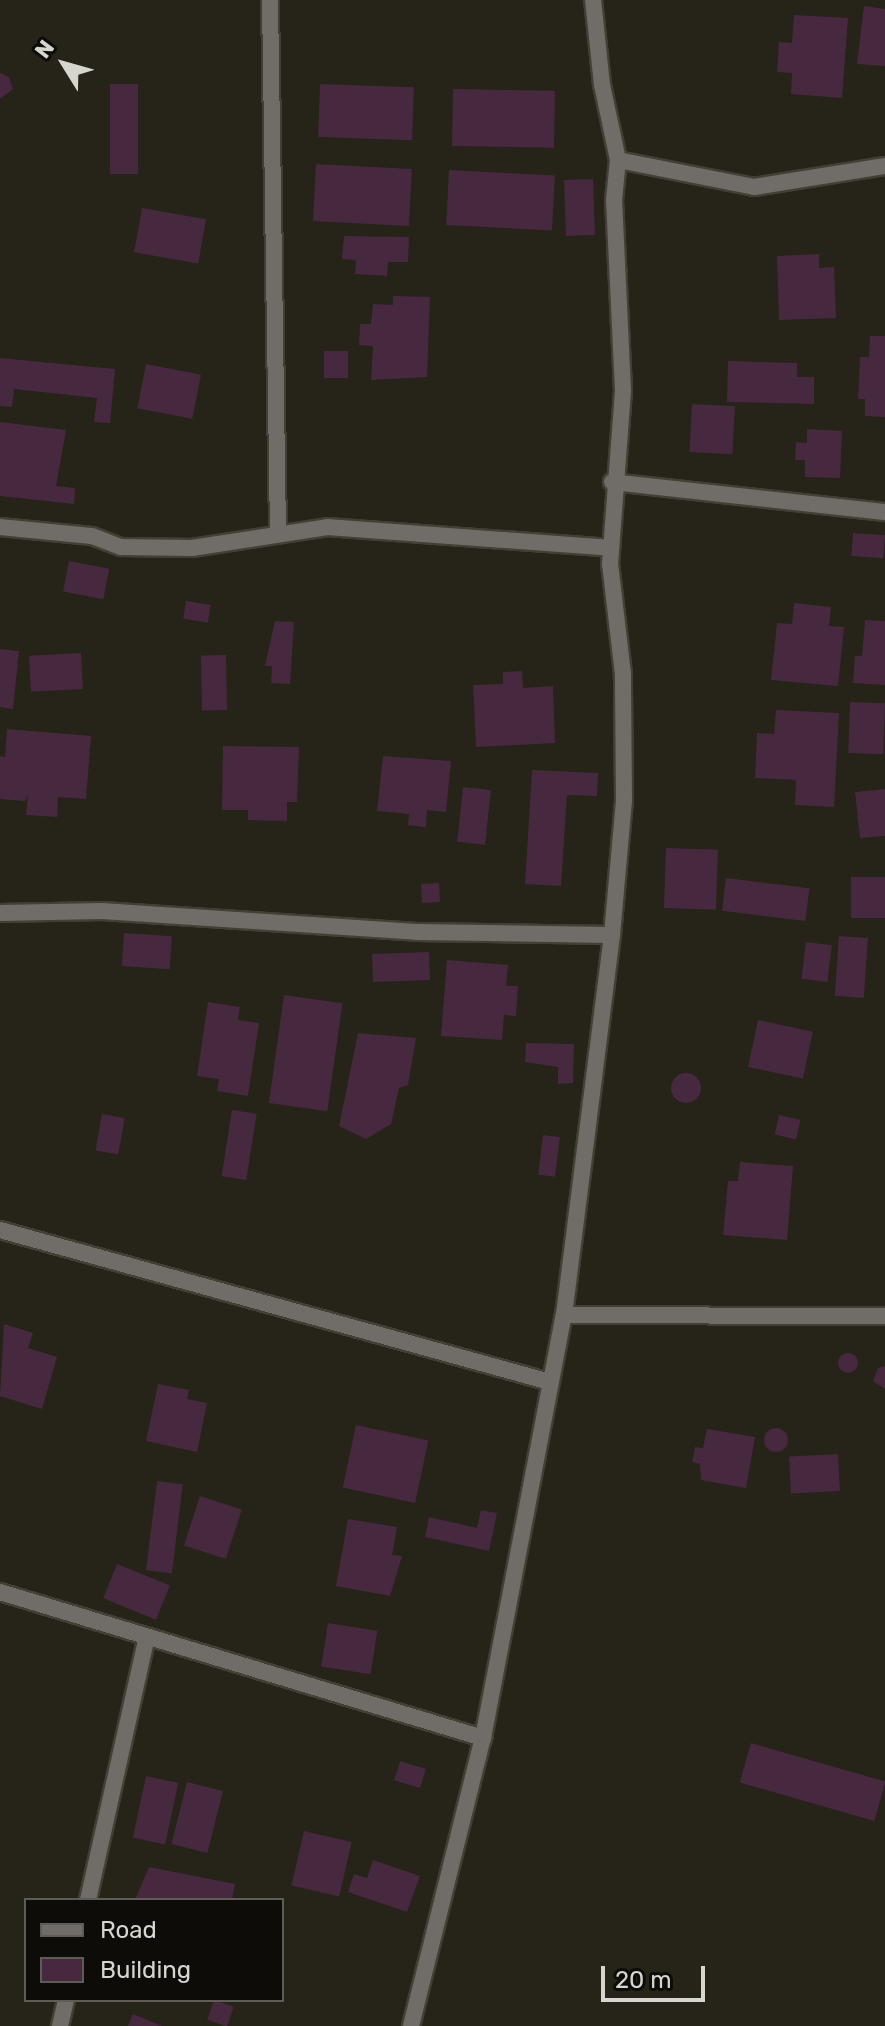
<!DOCTYPE html>
<html>
<head>
<meta charset="utf-8">
<style>
	body { margin:0 }
	#map { position:relative; width:885px; height:2026px; overflow:hidden; background:#262318; font-family:Rubik,sans-serif }
	div>[style] { position:absolute }
	.building>* { inset:0; background:#46293f; transform-origin:0 0 }
	.round { border-radius:50% }
	.roads { filter:drop-shadow(2px 0 #423f35) drop-shadow(-2px 0 #423f35) drop-shadow(0 2px #423f35) drop-shadow(0 -2px #423f35) }
	.minor>* { height:16px; margin:-8px; padding:0 8px; transform-origin:8px; border-radius:8px; background:#706d68 }
	span { translate:-50% -50%; white-space:nowrap; text-align:center; line-height:1.15; -webkit-text-stroke:7px #0d0c08; paint-order:stroke }
	.legend { position:absolute; left:24px; top:1898px; width:260px; height:104px; box-sizing:border-box; background:#0d0c08; border:2px solid #5d5c57; margin:0; padding:10px 14px; list-style:none; font-size:24px; color:#d6d5ce }
	.legend li { display:flex; align-items:center; gap:16px; height:40px }
	.legend b { width:40px; border:2px solid #5d5c57 }
	.north { position:absolute; left:24px; top:24px; width:80px; height:80px; -webkit-text-stroke:6px #0d0c08; paint-order:stroke; rotate:307deg; font-size:22px; font-weight:700; line-height:32px; text-align:center; color:#d6d5ce }
	.north::after { content:''; display:block; margin:auto; width:28px; height:36px; background:#d6d5ce; clip-path:polygon(50% 0,100% 100%,50% 72%,0 100%) }
	.scale { position:absolute; left:601px; top:1966px; width:104px; height:36px; box-sizing:border-box; border:4px solid #d6d5ce; border-top:0; padding-left:10px; font-size:24px; line-height:28px; white-space:nowrap; color:#d6d5ce; -webkit-text-stroke:6px #0d0c08; paint-order:stroke }
</style>
</head>
<body>
<div id="map">
	<div class="building">
		<div style="clip-path:polygon(864px 6px,885px 9px,885px 66px,857px 64px)"></div>
		<div style="clip-path:polygon(794px 15px,848px 18px,842px 98px,791px 94px,792px 73px,777px 72px,779px 42px,792px 43px)"></div>
		<div style="clip-path:polygon(0 73px,9px 77px,13px 89px,0 99px)"></div>
		<div style="left:110px;top:84px;width:28px;height:90px"></div>
		<div style="left:320px;top:84px;width:94px;height:53px;rotate:2deg"></div>
		<div style="left:453px;top:89px;width:102px;height:57px;rotate:1deg"></div>
		<div style="left:316px;top:164px;width:96px;height:57px;rotate:3deg"></div>
		<div style="left:449px;top:170px;width:106px;height:55px;rotate:3deg"></div>
		<div style="left:593px;top:179px;width:56px;height:29px;rotate:88deg"></div>
		<div style="left:142px;top:208px;width:65px;height:45px;rotate:10deg"></div>
		<div style="clip-path:polygon(344px 236px,409px 237px,408px 262px,388px 262px,387px 276px,355px 274px,356px 260px,342px 259px)"></div>
		<div style="clip-path:polygon(819px 254px,819px 268px,834px 267px,836px 318px,779px 320px,777px 256px)"></div>
		<div style="clip-path:polygon(393px 296px,430px 297px,427px 377px,371px 380px,373px 346px,359px 345px,360px 324px,371px 324px,373px 304px,393px 305px)"></div>
		<div style="clip-path:polygon(870px 336px,885px 336px,885px 417px,865px 416px,865px 399px,858px 399px,860px 357px,869px 357px)"></div>
		<div style="left:348px;top:351px;width:27px;height:24px;rotate:90deg"></div>
		<div style="clip-path:polygon(0 358px,115px 369px,110px 423px,94px 422px,97px 398px,14px 389px,12px 407px,0 406px)"></div>
		<div style="clip-path:polygon(728px 361px,797px 363px,797px 377px,814px 377px,814px 404px,727px 402px)"></div>
		<div style="left:146px;top:364px;width:56px;height:45px;rotate:11deg"></div>
		<div style="left:692px;top:404px;width:43px;height:48px;rotate:3deg"></div>
		<div style="clip-path:polygon(0 422px,66px 430px,56px 486px,75px 488px,74px 504px,0 496px)"></div>
		<div style="clip-path:polygon(807px 429px,842px 431px,840px 478px,805px 477px,805px 460px,795px 460px,796px 442px,807px 443px)"></div>
		<div style="left:853px;top:533px;width:32px;height:23px;rotate:4deg"></div>
		<div style="left:69px;top:561px;width:41px;height:31px;rotate:11deg"></div>
		<div style="left:186px;top:601px;width:25px;height:18px;rotate:9deg"></div>
		<div style="clip-path:polygon(794px 603px,831px 607px,829px 626px,844px 627px,838px 686px,771px 680px,777px 623px,792px 624px)"></div>
		<div style="clip-path:polygon(865px 620px,885px 621px,885px 685px,853px 683px,855px 656px,862px 656px)"></div>
		<div style="clip-path:polygon(275px 621px,294px 622px,290px 684px,271px 683px,272px 666px,265px 666px)"></div>
		<div style="clip-path:polygon(0 649px,19px 651px,13px 709px,0 707px)"></div>
		<div style="left:81px;top:653px;width:36px;height:52px;rotate:87deg"></div>
		<div style="left:226px;top:655px;width:55px;height:25px;rotate:89deg"></div>
		<div style="clip-path:polygon(522px 671px,523px 688px,553px 686px,555px 743px,476px 747px,473px 685px,503px 684px,503px 672px)"></div>
		<div style="left:850px;top:702px;width:35px;height:51px;rotate:2deg"></div>
		<div style="clip-path:polygon(776px 710px,839px 713px,834px 807px,795px 805px,796px 780px,755px 778px,757px 733px,774px 734px)"></div>
		<div style="clip-path:polygon(7px 729px,91px 736px,86px 799px,58px 797px,57px 817px,26px 815px,28px 795px,25px 801px,0 799px,0 756px,5px 757px)"></div>
		<div style="clip-path:polygon(223px 746px,299px 747px,297px 802px,287px 802px,287px 821px,248px 820px,248px 810px,222px 810px)"></div>
		<div style="clip-path:polygon(383px 756px,451px 761px,446px 812px,427px 810px,426px 827px,408px 825px,409px 814px,377px 811px)"></div>
		<div style="clip-path:polygon(532px 770px,598px 773px,597px 796px,567px 795px,561px 886px,525px 884px)"></div>
		<div style="left:463px;top:787px;width:28px;height:55px;rotate:6deg"></div>
		<div style="clip-path:polygon(885px 789px,885px 836px,860px 838px,855px 792px)"></div>
		<div style="left:666px;top:848px;width:52px;height:60px;rotate:2deg"></div>
		<div style="left:885px;top:877px;width:41px;height:34px;rotate:90deg"></div>
		<div style="left:726px;top:878px;width:84px;height:33px;rotate:7deg"></div>
		<div style="left:439px;top:883px;width:19px;height:18px;rotate:87deg"></div>
		<div style="left:124px;top:933px;width:48px;height:33px;rotate:4deg"></div>
		<div style="left:839px;top:936px;width:29px;height:60px;rotate:4deg"></div>
		<div style="left:806px;top:942px;width:26px;height:37px;rotate:7deg"></div>
		<div style="left:429px;top:952px;width:28px;height:57px;rotate:88deg"></div>
		<div style="clip-path:polygon(447px 960px,508px 965px,506px 986px,518px 986px,516px 1016px,504px 1015px,502px 1040px,441px 1036px)"></div>
		<div style="left:284px;top:995px;width:59px;height:109px;rotate:8deg"></div>
		<div style="clip-path:polygon(208px 1002px,240px 1007px,238px 1020px,259px 1023px,248px 1096px,217px 1091px,219px 1079px,197px 1076px)"></div>
		<div style="left:758px;top:1020px;width:56px;height:48px;rotate:12deg"></div>
		<div style="clip-path:polygon(358px 1033px,416px 1038px,408px 1085px,399px 1088px,391px 1124px,366px 1139px,339px 1126px)"></div>
		<div style="clip-path:polygon(526px 1043px,574px 1044px,573px 1083px,558px 1084px,558px 1067px,525px 1062px)"></div>
		<div class="round" style="left:671px;top:1073px;width:30px;height:30px"></div>
		<div style="left:232px;top:1110px;width:25px;height:67px;rotate:9deg"></div>
		<div style="left:102px;top:1114px;width:23px;height:37px;rotate:10deg"></div>
		<div style="left:779px;top:1115px;width:22px;height:20px;rotate:13deg"></div>
		<div style="left:543px;top:1135px;width:17px;height:40px;rotate:7deg"></div>
		<div style="clip-path:polygon(740px 1162px,793px 1166px,787px 1240px,723px 1235px,728px 1181px,738px 1181px)"></div>
		<div style="clip-path:polygon(4px 1324px,33px 1333px,28px 1348px,57px 1357px,42px 1409px,0 1396px)"></div>
		<div class="round" style="left:838px;top:1353px;width:20px;height:20px"></div>
		<div style="clip-path:polygon(885px 1366px,885px 1389px,873px 1381px,878px 1368px)"></div>
		<div style="clip-path:polygon(158px 1384px,189px 1390px,187px 1399px,207px 1403px,197px 1452px,146px 1441px)"></div>
		<div style="left:356px;top:1425px;width:74px;height:64px;rotate:12deg"></div>
		<div class="round" style="left:764px;top:1428px;width:24px;height:24px"></div>
		<div style="clip-path:polygon(707px 1429px,755px 1437px,746px 1488px,701px 1480px,700px 1464px,692px 1462px,695px 1447px,703px 1448px)"></div>
		<div style="left:838px;top:1454px;width:37px;height:49px;rotate:87deg"></div>
		<div style="left:157px;top:1481px;width:26px;height:90px;rotate:7deg"></div>
		<div style="left:200px;top:1496px;width:44px;height:52px;rotate:18deg"></div>
		<div style="clip-path:polygon(481px 1510px,497px 1513px,489px 1551px,425px 1537px,429px 1517px,477px 1528px)"></div>
		<div style="clip-path:polygon(348px 1519px,397px 1527px,392px 1555px,402px 1556px,390px 1596px,336px 1586px)"></div>
		<div style="left:117px;top:1564px;width:57px;height:37px;rotate:22deg"></div>
		<div style="left:328px;top:1623px;width:50px;height:44px;rotate:9deg"></div>
		<div style="left:751px;top:1743px;width:140px;height:41px;rotate:16deg"></div>
		<div style="left:400px;top:1761px;width:27px;height:20px;rotate:17deg"></div>
		<div style="left:146px;top:1776px;width:33px;height:63px;rotate:12deg"></div>
		<div style="left:187px;top:1782px;width:37px;height:64px;rotate:14deg"></div>
		<div style="left:304px;top:1831px;width:49px;height:56px;rotate:13deg"></div>
		<div style="clip-path:polygon(373px 1860px,420px 1876px,407px 1912px,348px 1892px,354px 1874px,367px 1878px)"></div>
		<div style="clip-path:polygon(149px 1867px,235px 1884px,232px 1900px,135px 1900px)"></div>
		<div style="left:214px;top:2000px;width:21px;height:21px;rotate:19deg"></div>
		<div style="clip-path:polygon(133px 2014px,162px 2026px,128px 2026px)"></div>
	</div>
	<div class="roads">
		<div class="minor">
			<div style="left:270px;top:0;width:533px;rotate:89.14deg"></div>
			<div style="left:618px;top:160px;width:139px;rotate:11.2deg"></div>
			<div style="left:754px;top:187px;width:133px;rotate:-9.1deg"></div>
			<div style="left:612px;top:482px;width:275px;rotate:6.3deg"></div>
			<div style="left:0;top:527px;width:92px;rotate:5.6deg"></div>
			<div style="left:92px;top:536px;width:31px;rotate:21deg"></div>
			<div style="left:121px;top:547px;width:71px;rotate:0.8deg"></div>
			<div style="left:192px;top:548px;width:137px;rotate:-8.8deg"></div>
			<div style="left:327px;top:527px;width:285px;rotate:4.2deg"></div>
			<div style="left:0;top:913px;width:102px;rotate:-1.1deg"></div>
			<div style="left:102px;top:911px;width:315px;rotate:3.8deg"></div>
			<div style="left:416px;top:932px;width:196px;rotate:0.9deg"></div>
			<div style="left:0;top:1230px;width:571px;rotate:15.45deg"></div>
			<div style="left:564px;top:1315px;width:321px;rotate:0.2deg"></div>
			<div style="left:0;top:1592px;width:505px;rotate:16.82deg"></div>
			<div style="left:88px;top:1900px;width:270px;rotate:-77.4deg"></div>
			<div style="left:60px;top:2026px;width:27px;rotate:-77deg"></div>
			<div style="left:411px;top:2026px;width:297px;rotate:-76deg"></div>
			<div style="left:483px;top:1738px;width:431px;rotate:-79.2deg"></div>
			<div style="left:564px;top:1315px;width:383px;rotate:-82.8deg"></div>
			<div style="left:612px;top:935px;width:135px;rotate:-84.9deg"></div>
			<div style="left:624px;top:801px;width:127px;rotate:-90.5deg"></div>
			<div style="left:623px;top:674px;width:111px;rotate:-96.7deg"></div>
			<div style="left:610px;top:564px;width:174px;rotate:-85.7deg"></div>
			<div style="left:623px;top:390px;width:190px;rotate:-92.7deg"></div>
			<div style="left:614px;top:200px;width:40px;rotate:-84.3deg"></div>
			<div style="left:618px;top:160px;width:77px;rotate:-102deg"></div>
			<div style="left:602px;top:85px;width:85px;rotate:-96deg"></div>
		</div>
	</div>
	<ul class="legend">
	<li><b style="height:10px;background:#706d68"></b>Road</li>
	<li><b style="height:22px;background:#46293f"></b>Building</li>
	</ul>
	<div class="north">N</div>
	<div class="scale">20 m</div>
</div>
</body>
</html>
